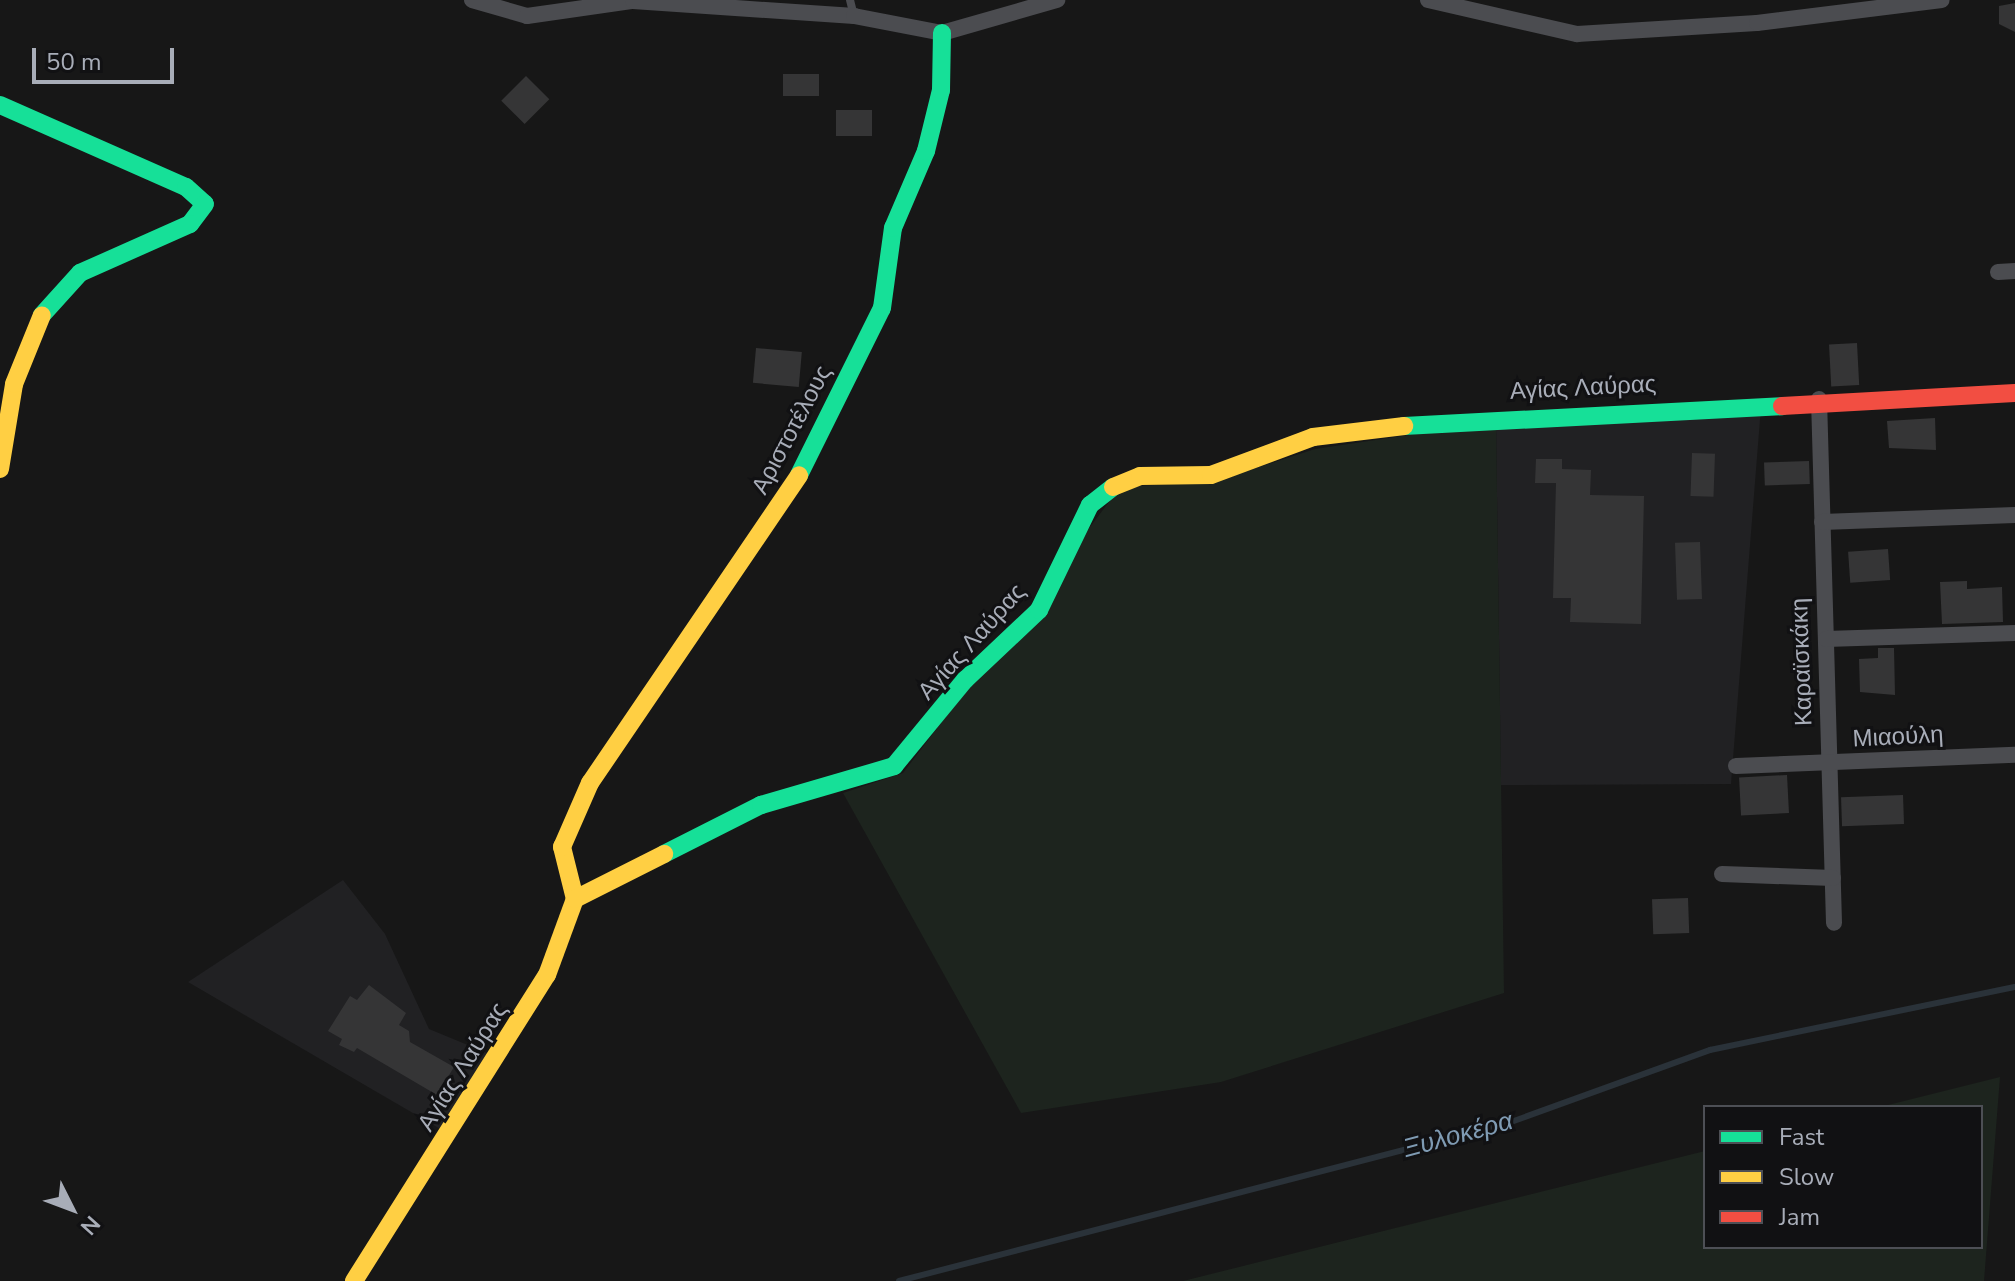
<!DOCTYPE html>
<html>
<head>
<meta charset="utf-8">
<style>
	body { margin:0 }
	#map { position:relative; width:2015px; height:1281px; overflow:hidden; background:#171717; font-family:"Nunito Sans",sans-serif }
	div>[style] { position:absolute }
	.built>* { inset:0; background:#212123 }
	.green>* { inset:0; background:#1d241e }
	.stream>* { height:6px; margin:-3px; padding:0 3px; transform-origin:3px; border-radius:3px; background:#2a3239 }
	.building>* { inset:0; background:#353536; transform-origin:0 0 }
	.lane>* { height:8px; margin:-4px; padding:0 4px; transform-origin:4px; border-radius:4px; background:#4b4c50 }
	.street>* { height:16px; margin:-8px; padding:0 8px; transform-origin:8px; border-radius:8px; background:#4b4c50 }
	.fast>* { height:18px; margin:-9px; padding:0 9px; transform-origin:9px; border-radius:9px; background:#16e098 }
	.slow>* { height:18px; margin:-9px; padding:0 9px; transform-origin:9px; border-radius:9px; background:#ffcf43 }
	.jam>* { height:18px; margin:-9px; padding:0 9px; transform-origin:9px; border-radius:9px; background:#f24e42 }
	span { translate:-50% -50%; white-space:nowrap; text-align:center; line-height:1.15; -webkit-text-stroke:6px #111113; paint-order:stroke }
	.street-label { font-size:24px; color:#a8adb8 }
	.water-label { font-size:26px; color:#7f9bb3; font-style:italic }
	.legend { position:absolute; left:1703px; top:1105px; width:280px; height:144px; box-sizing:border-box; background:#111113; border:2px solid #4d4f55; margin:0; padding:10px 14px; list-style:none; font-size:24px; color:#a8adb8 }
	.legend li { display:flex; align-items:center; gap:16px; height:40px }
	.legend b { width:40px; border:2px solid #4d4f55 }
	.north { position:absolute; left:32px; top:1169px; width:80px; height:80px; -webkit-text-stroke:6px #111113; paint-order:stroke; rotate:132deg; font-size:22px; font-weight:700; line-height:32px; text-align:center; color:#a8adb8 }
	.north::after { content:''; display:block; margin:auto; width:28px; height:36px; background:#a8adb8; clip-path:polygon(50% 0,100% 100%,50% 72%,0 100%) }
	.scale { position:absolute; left:32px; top:48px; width:142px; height:36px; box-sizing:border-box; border:4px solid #a8adb8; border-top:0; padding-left:10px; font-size:24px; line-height:28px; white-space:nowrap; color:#a8adb8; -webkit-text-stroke:6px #111113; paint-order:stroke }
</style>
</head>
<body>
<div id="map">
	<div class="built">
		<div style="clip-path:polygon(1761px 407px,1731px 784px,1501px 785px,1496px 422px)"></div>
		<div style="clip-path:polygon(343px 880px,385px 934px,429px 1029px,492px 1055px,442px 1130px,188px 982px)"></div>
	</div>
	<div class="green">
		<div style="clip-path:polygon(1496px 422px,1504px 993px,1221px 1082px,1021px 1113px,843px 793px,903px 773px,1112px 498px,1136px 486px,1212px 482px,1315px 449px)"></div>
		<div style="clip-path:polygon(2000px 1077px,1984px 1281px,1183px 1281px,1705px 1151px,1705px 1247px,1981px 1247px,1981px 1107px,1880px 1107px)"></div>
	</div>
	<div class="stream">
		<div style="left:899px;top:1281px;width:632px;rotate:-14.56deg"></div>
		<div style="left:1511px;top:1122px;width:212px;rotate:-19.9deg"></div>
		<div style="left:1710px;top:1050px;width:311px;rotate:-11.7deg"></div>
	</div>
	<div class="building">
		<div style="clip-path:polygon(2015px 3px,2015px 32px,1999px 24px,1999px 6px)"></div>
		<div style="left:783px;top:74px;width:36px;height:22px"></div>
		<div style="left:526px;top:76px;width:33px;height:35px;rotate:45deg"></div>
		<div style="left:872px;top:110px;width:26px;height:36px;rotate:90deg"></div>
		<div style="left:1857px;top:343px;width:42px;height:28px;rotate:87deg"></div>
		<div style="left:756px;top:348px;width:46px;height:35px;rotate:5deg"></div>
		<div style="clip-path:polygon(1935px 418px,1936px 450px,1889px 448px,1887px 421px)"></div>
		<div style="left:1692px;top:453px;width:23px;height:43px;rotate:2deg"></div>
		<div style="clip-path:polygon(1536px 459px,1562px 459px,1562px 469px,1591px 470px,1590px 495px,1644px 496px,1641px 624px,1570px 622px,1571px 598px,1553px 598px,1556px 483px,1535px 483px)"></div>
		<div style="left:1809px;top:461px;width:23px;height:45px;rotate:88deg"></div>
		<div style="left:1700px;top:542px;width:57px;height:25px;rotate:88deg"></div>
		<div style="left:1888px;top:549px;width:31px;height:40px;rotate:86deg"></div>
		<div style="clip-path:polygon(1967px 581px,1967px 589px,2002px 587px,2003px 622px,1942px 624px,1940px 582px)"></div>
		<div style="clip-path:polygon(1878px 648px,1894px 648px,1895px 695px,1860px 692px,1859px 659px,1878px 658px)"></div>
		<div style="left:1787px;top:775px;width:38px;height:48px;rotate:87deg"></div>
		<div style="left:1903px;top:795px;width:29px;height:62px;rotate:88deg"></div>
		<div style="left:1688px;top:898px;width:35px;height:36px;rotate:88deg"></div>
		<div style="clip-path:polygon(369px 985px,406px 1013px,399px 1025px,409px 1031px,410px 1042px,454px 1067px,437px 1095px,357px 1048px,354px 1052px,339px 1045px,342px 1039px,328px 1031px,350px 996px,357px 1000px)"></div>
	</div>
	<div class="lane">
		<div style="left:850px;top:0;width:16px;rotate:76deg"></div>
	</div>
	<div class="street">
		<div style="left:472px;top:0;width:57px;rotate:16.2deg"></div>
		<div style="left:527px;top:16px;width:107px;rotate:-8.1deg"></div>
		<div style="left:633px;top:1px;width:222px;rotate:3.9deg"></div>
		<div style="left:854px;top:16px;width:90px;rotate:10.9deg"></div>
		<div style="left:942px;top:33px;width:120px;rotate:-16deg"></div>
		<div style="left:1428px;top:0;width:153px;rotate:12.9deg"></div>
		<div style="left:1577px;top:34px;width:180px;rotate:-3.5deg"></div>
		<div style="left:1757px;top:23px;width:186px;rotate:-7.1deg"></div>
		<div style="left:1998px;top:272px;width:17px;rotate:-3deg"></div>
		<div style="left:1819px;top:399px;width:524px;rotate:88.36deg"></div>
		<div style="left:1822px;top:522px;width:193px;rotate:-2.1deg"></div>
		<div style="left:1826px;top:639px;width:189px;rotate:-1.8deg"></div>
		<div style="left:1736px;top:766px;width:279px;rotate:-2.3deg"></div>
		<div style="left:1722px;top:874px;width:111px;rotate:2.1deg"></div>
	</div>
	<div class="fast">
		<div style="left:0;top:105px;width:203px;rotate:23.8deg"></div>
		<div style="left:186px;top:187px;width:25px;rotate:42deg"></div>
		<div style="left:205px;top:204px;width:25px;rotate:127deg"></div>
		<div style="left:190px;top:224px;width:120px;rotate:156deg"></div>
		<div style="left:80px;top:273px;width:57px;rotate:132.1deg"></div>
		<div style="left:1404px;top:426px;width:379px;rotate:-3deg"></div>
		<div style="left:799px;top:475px;width:186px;rotate:-63.6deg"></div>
		<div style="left:882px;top:308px;width:81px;rotate:-82.2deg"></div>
		<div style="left:893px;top:228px;width:84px;rotate:-66.8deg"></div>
		<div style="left:926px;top:151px;width:63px;rotate:-76.2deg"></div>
		<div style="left:941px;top:90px;width:57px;rotate:-89deg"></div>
		<div style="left:664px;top:854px;width:109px;rotate:-26.8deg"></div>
		<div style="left:761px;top:805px;width:139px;rotate:-16.3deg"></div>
		<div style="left:894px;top:766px;width:112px;rotate:-50.5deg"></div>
		<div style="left:965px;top:680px;width:102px;rotate:-43.4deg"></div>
		<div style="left:1039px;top:610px;width:117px;rotate:-64.1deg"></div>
		<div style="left:1090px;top:505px;width:29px;rotate:-38deg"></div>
	</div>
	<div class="slow">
		<div style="left:0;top:469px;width:86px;rotate:-80.6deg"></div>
		<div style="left:14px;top:384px;width:74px;rotate:-67.9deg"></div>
		<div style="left:1113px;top:487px;width:29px;rotate:-22deg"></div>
		<div style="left:1140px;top:476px;width:71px;rotate:-0.8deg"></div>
		<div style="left:1211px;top:475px;width:109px;rotate:-20.4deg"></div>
		<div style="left:1313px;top:437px;width:92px;rotate:-6.9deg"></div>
		<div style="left:575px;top:899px;width:54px;rotate:-104deg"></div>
		<div style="left:562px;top:847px;width:70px;rotate:-66.4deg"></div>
		<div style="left:590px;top:783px;width:372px;rotate:-55.8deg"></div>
		<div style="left:354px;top:1281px;width:362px;rotate:-57.8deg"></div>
		<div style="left:547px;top:975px;width:81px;rotate:-69.8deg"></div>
		<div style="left:575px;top:899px;width:100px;rotate:-26.8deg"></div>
	</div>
	<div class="jam">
		<div style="left:1782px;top:406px;width:233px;rotate:-3.2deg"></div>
	</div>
	<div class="street-label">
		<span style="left:1583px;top:388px;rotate:-3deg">Αγίας Λαύρας</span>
		<span style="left:792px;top:430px;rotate:-62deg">Αριστοτέλους</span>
		<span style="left:972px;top:642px;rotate:-48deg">Αγίας Λαύρας</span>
		<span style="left:1802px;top:662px;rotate:-92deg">Καραϊσκάκη</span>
		<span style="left:1898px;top:737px;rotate:-3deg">Μιαούλη</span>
		<span style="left:463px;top:1067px;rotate:-58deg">Αγίας Λαύρας</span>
	</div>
	<div class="water-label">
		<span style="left:1458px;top:1135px;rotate:-15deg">Ξυλοκέρα</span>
	</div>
	<ul class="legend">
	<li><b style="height:10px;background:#16e098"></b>Fast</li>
	<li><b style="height:10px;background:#ffcf43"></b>Slow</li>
	<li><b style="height:10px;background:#f24e42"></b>Jam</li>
	</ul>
	<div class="north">N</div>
	<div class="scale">50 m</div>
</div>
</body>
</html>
